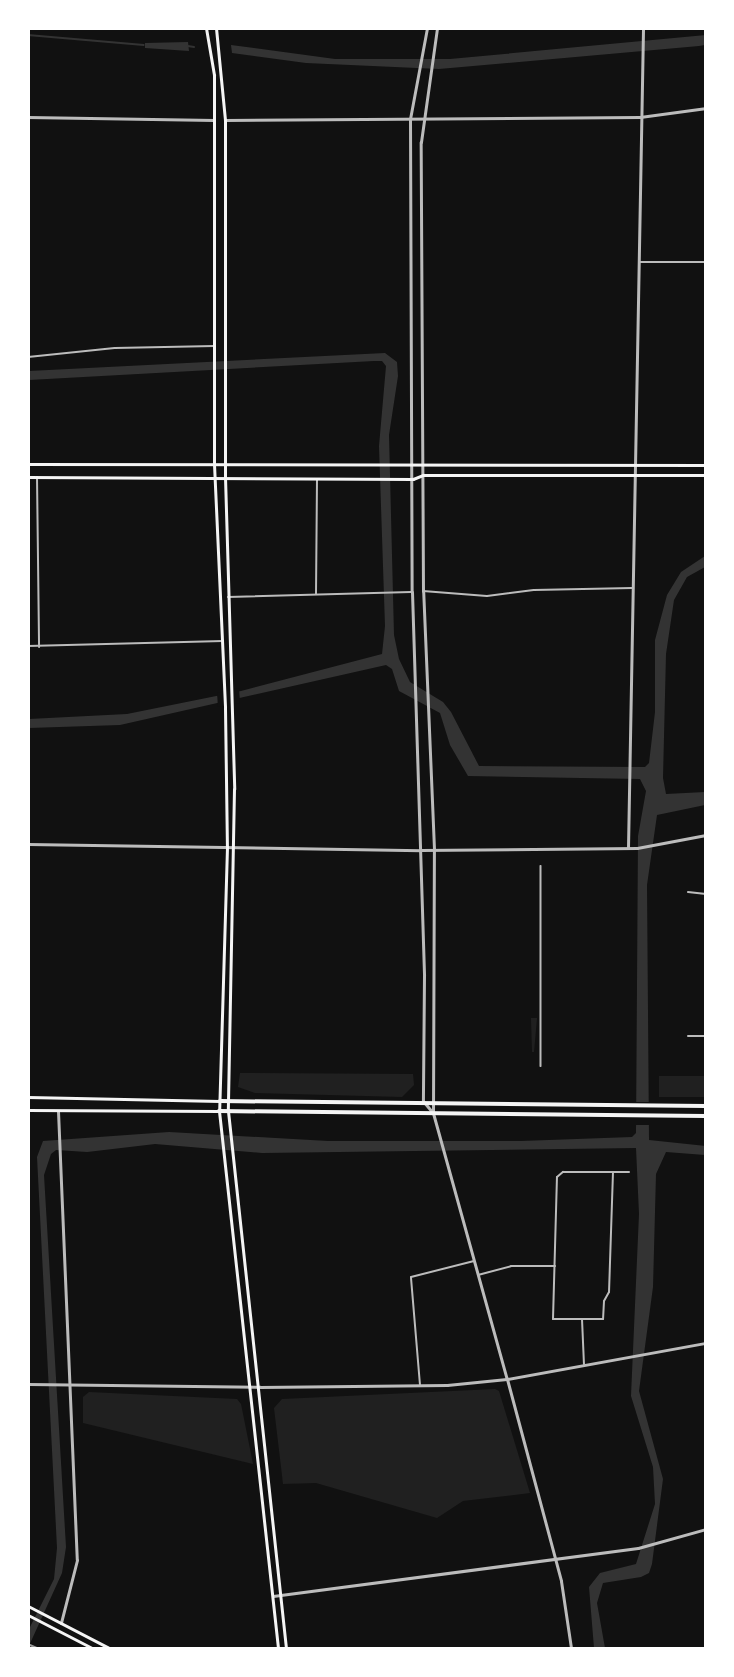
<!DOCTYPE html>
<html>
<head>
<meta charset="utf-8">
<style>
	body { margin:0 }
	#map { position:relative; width:734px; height:1677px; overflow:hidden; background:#111; font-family:Lora,serif }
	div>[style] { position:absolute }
	.green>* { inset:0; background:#202020; transform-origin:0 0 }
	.water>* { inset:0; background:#333 }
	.pier>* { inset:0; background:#111; transform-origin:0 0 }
	.stream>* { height:1.5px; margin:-0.75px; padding:0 0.75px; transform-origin:0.75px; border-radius:0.75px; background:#333 }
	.pedestrian>* { height:1.5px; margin:-0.75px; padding:0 0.75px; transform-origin:0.75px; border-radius:0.75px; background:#bcbcbc }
	.minor>* { height:2px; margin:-1px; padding:0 1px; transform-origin:1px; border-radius:1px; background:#bcbcbc }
	.tertiary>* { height:3px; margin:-1.5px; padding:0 1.5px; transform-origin:1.5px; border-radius:1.5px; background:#bcbcbc }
	.secondary>* { height:3px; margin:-1.5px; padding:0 1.5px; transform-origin:1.5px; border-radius:1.5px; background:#f5f5f5 }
	.primary>* { height:4px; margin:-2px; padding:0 2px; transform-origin:2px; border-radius:2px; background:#f5f5f5 }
	.rail>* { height:1.5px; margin:-0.75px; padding:0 0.75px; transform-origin:0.75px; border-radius:0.75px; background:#9a9a9a }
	span { translate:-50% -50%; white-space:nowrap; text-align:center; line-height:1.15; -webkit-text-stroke:6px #fff; paint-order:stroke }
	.frame { position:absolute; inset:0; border:30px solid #fff; pointer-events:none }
</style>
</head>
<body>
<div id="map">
	<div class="green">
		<div style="clip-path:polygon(531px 1018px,537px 1018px,534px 1052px,532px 1052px)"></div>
		<div style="clip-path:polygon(240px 1073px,413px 1074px,414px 1085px,402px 1097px,255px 1093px,238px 1087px)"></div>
		<div style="left:659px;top:1076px;width:46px;height:21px"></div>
		<div style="clip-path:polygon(495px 1389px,499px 1391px,530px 1493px,463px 1501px,437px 1518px,316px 1483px,283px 1484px,274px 1408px,282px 1399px)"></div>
		<div style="clip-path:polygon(89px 1392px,237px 1399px,241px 1404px,253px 1464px,83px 1423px,83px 1397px)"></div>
	</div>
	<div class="water">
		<div style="clip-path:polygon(706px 35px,705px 45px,699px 46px,439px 69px,306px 63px,232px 53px,231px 45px,335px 59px,450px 59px)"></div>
		<div style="clip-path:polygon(188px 42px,189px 51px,145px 48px,145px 43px)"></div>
		<div style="clip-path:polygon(385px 353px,397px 362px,398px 376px,389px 435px,394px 635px,399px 659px,410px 682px,443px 702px,451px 712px,479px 766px,645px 767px,649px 763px,655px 712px,655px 640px,667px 595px,681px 572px,705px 556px,705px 567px,687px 577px,674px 600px,666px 654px,663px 778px,666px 794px,705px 792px,705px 805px,657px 815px,647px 885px,649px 1140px,706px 1146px,705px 1155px,666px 1152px,656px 1174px,653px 1287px,639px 1391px,663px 1479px,652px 1564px,649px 1573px,641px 1577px,603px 1583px,597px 1603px,605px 1648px,594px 1648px,589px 1587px,600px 1573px,636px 1564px,655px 1504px,653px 1467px,631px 1396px,639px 1214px,636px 1148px,262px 1153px,155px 1144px,87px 1152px,56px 1150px,51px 1154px,44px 1175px,66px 1547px,62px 1573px,28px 1648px,28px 1631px,54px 1579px,57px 1548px,37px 1157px,43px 1141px,169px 1132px,328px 1141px,521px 1141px,632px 1137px,636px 1133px,638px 836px,646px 791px,640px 779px,468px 776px,450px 745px,440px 713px,399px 691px,392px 669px,386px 665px,120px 725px,29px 728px,29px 719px,127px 714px,241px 691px,382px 654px,385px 626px,379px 446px,386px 366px,382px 361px,374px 361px,29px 380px,29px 371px)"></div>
	</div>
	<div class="pier">
		<div style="clip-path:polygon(239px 688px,240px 703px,218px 707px,217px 693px)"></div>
		<div style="left:633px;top:1102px;width:17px;height:23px"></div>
	</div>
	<div class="stream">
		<div style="left:28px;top:35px;width:116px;rotate:4.9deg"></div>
		<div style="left:188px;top:46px;width:6px;rotate:9deg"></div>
	</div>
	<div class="pedestrian">
		<div style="left:541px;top:866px;width:200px;rotate:90deg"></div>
	</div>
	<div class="minor">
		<div style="left:639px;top:262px;width:67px"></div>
		<div style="left:28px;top:357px;width:87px;rotate:-5.9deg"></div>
		<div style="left:115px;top:348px;width:99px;rotate:-1.2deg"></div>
		<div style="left:37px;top:477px;width:170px;rotate:89.3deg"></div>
		<div style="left:423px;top:591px;width:64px;rotate:4.5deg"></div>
		<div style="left:487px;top:596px;width:47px;rotate:-7.3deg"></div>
		<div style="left:534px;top:590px;width:98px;rotate:-1.2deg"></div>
		<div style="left:316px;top:594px;width:114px;rotate:-89.5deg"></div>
		<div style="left:228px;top:597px;width:183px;rotate:-1.6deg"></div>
		<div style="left:28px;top:646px;width:195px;rotate:-1.5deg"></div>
		<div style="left:688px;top:892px;width:18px;rotate:6deg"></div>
		<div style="left:688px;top:1036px;width:18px"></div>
		<div style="left:613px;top:1172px;width:120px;rotate:91.9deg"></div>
		<div style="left:609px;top:1292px;width:10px;rotate:119deg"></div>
		<div style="left:604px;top:1301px;width:18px;rotate:93deg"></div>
		<div style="left:603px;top:1319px;width:50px;rotate:180deg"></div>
		<div style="left:553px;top:1319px;width:142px;rotate:-88.4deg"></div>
		<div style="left:557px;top:1177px;width:8px;rotate:-40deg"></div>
		<div style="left:563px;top:1172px;width:66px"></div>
		<div style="left:478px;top:1275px;width:34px;rotate:-15deg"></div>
		<div style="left:511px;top:1266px;width:44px"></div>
		<div style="left:582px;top:1319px;width:45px;rotate:87.5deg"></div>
		<div style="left:420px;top:1385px;width:108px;rotate:-94.8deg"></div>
		<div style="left:411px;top:1277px;width:65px;rotate:-14.3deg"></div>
	</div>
	<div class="tertiary">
		<div style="left:427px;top:28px;width:93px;rotate:100.6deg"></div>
		<div style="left:410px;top:119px;width:473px;rotate:89.8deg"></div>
		<div style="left:412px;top:592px;width:384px;rotate:88.2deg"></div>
		<div style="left:424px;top:976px;width:125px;rotate:90.5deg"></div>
		<div style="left:423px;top:1101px;width:16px;rotate:50deg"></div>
		<div style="left:433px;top:1113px;width:276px;rotate:74.5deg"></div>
		<div style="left:507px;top:1379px;width:209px;rotate:75deg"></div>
		<div style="left:561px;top:1581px;width:68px;rotate:81.5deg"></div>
		<div style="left:28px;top:117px;width:186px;rotate:0.9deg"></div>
		<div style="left:225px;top:120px;width:415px;rotate:-0.4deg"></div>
		<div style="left:640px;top:117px;width:67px;rotate:-7.8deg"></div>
		<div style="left:28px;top:844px;width:393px;rotate:0.9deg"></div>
		<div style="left:421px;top:850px;width:216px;rotate:-0.5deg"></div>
		<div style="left:637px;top:848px;width:70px;rotate:-10.7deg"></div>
		<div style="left:628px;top:848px;width:820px;rotate:-88.95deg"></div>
		<div style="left:58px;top:1111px;width:449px;rotate:87.6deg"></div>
		<div style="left:77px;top:1560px;width:65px;rotate:104.3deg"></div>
		<div style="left:433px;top:1113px;width:264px;rotate:-89.8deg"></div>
		<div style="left:434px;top:849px;width:258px;rotate:-92.4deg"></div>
		<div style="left:423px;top:591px;width:449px;rotate:-90.3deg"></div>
		<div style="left:421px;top:142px;width:115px;rotate:-82deg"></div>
		<div style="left:28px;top:1384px;width:232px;rotate:0.7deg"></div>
		<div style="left:260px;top:1387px;width:187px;rotate:-0.6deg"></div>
		<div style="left:447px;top:1385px;width:60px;rotate:-5.7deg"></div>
		<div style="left:507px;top:1379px;width:202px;rotate:-10.3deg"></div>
		<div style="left:273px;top:1596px;width:368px;rotate:-7.5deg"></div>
		<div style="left:638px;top:1548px;width:71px;rotate:-15.6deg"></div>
	</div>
	<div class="secondary">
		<div style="left:206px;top:28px;width:48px;rotate:80.3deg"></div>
		<div style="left:214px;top:75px;width:389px;rotate:90deg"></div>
		<div style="left:214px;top:464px;width:244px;rotate:87.4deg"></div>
		<div style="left:225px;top:708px;width:139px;rotate:89.2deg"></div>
		<div style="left:227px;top:847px;width:264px;rotate:91.7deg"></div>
		<div style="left:219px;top:1111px;width:540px;rotate:83.73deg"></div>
		<div style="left:216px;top:28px;width:92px;rotate:84.4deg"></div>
		<div style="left:225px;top:120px;width:357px;rotate:90deg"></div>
		<div style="left:225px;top:477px;width:312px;rotate:88.3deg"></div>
		<div style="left:234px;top:789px;width:322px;rotate:91.1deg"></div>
		<div style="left:228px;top:1111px;width:540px;rotate:83.84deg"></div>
		<div style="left:28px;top:464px;width:678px;rotate:0.08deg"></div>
		<div style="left:28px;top:477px;width:385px;rotate:0.3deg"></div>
		<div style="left:413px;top:479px;width:11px;rotate:-22deg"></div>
		<div style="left:423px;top:475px;width:283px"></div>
		<div style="left:28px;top:1097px;width:192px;rotate:1.2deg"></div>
		<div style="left:28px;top:1110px;width:191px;rotate:0.3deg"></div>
		<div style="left:28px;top:1606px;width:91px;rotate:27.4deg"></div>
		<div style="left:28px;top:1615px;width:72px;rotate:27.3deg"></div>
	</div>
	<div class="primary">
		<div style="left:220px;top:1101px;width:486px;rotate:0.6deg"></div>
		<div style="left:219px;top:1111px;width:487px;rotate:0.6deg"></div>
	</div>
	<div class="rail">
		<div style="left:28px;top:1644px;width:10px;rotate:24deg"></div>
	</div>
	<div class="frame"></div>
</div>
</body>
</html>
